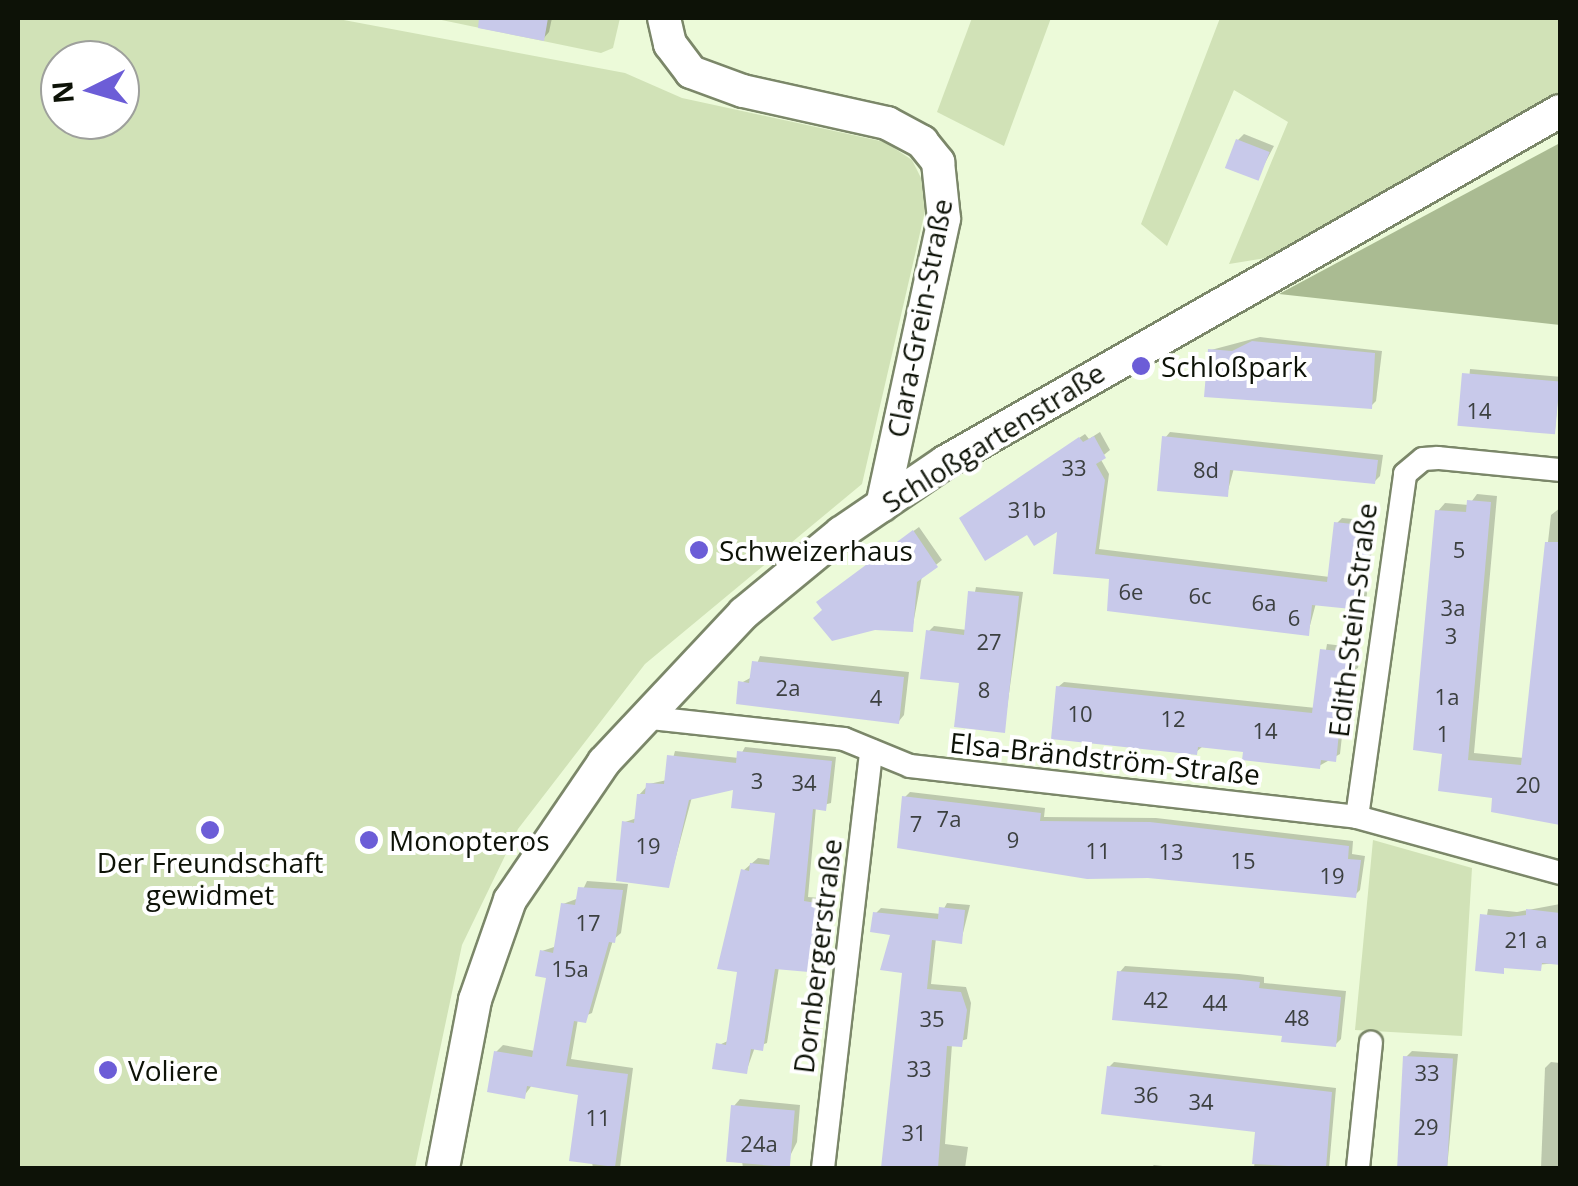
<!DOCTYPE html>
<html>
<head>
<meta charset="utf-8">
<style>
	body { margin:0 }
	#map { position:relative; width:1578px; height:1186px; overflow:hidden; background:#ecfad9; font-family:"Open Sans",sans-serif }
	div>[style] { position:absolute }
	.green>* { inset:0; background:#d1e2b7 }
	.forest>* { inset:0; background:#aabb92 }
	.shadow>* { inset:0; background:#0003; transform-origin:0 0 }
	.building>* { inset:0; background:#c8c9ea; transform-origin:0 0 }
	.round { border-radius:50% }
	.roads { filter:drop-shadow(2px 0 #7b8769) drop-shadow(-2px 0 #7b8769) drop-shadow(0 2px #7b8769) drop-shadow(0 -2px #7b8769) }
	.street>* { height:22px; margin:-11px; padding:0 11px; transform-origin:11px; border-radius:11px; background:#fff }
	.secondary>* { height:32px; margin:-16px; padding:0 16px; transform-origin:16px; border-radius:16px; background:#fff }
	.dots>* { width:28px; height:28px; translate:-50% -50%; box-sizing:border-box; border:5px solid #fff; border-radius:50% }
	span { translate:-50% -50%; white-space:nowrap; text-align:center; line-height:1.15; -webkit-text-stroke:8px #fff; paint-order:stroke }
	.number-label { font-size:22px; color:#3c4040 }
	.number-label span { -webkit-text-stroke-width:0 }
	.street-label { font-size:28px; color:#0d1207 }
	.poi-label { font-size:28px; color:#0d1207 }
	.left { translate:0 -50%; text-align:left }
	.frame { position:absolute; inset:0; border:20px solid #0d1207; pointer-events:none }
	.north { position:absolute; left:40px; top:40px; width:100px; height:100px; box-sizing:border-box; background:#fff; border:2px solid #9ea09c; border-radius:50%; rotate:265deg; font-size:28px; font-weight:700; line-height:40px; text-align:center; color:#0d1207 }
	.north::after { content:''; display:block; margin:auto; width:35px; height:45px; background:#6c5dd7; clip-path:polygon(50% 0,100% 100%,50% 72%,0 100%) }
</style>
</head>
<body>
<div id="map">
	<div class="green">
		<div style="clip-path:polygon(evenodd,18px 18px,333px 18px,625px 73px,682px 98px,885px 142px,912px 160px,929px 194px,862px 484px,645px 664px,518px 829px,462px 945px,415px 1168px,18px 1168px,18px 18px,60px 60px,120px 60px,120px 120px,60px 120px,60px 60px)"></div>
		<div style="clip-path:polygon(432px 18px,620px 18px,613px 48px,601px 53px)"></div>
		<div style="clip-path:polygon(972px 18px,1051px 18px,1004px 146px,937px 112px)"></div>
		<div style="clip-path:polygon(1220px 18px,1560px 18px,1560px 97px,1272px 257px,1229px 264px,1288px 122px,1234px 90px,1167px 246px,1141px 224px)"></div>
		<div style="clip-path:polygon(1373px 840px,1472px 868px,1462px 1036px,1355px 1030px)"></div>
	</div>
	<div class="forest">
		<div style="clip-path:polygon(1560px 143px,1560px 325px,1279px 294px)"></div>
	</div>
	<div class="shadow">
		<div style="clip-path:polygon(518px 18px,552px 18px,549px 32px,543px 39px,515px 33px)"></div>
		<div style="clip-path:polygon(1244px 134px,1274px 146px,1257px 178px,1238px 140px)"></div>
		<div style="clip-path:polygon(1260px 337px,1382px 351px,1376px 401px,1371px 406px,1211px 350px)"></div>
		<div style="left:1470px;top:369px;width:90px;height:56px;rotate:5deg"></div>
		<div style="clip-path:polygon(1100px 432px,1110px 450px,1100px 458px,1109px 474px,1099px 549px,1330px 577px,1337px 523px,1342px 518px,1375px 521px,1366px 602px,1360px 607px,1316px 603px,1308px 633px,1112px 576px,1060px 527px,1028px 532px,968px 513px,1085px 434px,1089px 439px)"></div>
		<div style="clip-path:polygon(1170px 432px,1383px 455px,1380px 476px,1375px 481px,1234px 468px,1227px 494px,1165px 438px)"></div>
		<div style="clip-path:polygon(1477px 494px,1497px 496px,1474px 753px,1524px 758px,1551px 515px,1560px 508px,1560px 824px,1494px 810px,1495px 796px,1444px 752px,1438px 511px,1445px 503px,1469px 505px)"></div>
		<div style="clip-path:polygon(919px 527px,942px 560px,922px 576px,912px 630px,825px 610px,824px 597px)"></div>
		<div style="clip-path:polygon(976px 587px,1023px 592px,1004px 730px,928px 632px,934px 626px,967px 630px)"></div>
		<div style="clip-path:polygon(1327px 644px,1361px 648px,1358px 668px,1349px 673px,1340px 754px,1319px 766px,1246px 750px,1202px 747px,1196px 752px,1058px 687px,1064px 682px,1316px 708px)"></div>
		<div style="clip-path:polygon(760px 656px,909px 672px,904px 715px,899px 721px,741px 683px,752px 677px)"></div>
		<div style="clip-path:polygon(745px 747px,836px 757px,831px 803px,816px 807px,808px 897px,820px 898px,814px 964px,808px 969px,779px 967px,767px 1043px,755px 1047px,746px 1072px,719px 1045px,730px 1040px,740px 970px,743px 871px,758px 858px,772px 860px,778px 811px,736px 787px,692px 797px,668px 886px,625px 822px,637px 818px,639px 795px,649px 784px,667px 780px,675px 751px,739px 758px)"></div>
		<div style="clip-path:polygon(910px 792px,1045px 808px,1044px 817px,1156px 818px,1353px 841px,1352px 854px,1365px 856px,1360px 890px,1355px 895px,905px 797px)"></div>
		<div style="clip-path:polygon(375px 829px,381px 840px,367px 848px,360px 839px)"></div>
		<div style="clip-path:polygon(587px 881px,628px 884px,621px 933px,613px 940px,592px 1013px,578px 1019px,571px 1059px,633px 1068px,620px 1168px,593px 1168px,580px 1093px,532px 1085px,524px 1096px,496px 1052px,503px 1045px,535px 1051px,549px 976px,542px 951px,557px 946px,563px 904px,579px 898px)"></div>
		<div style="clip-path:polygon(947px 903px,970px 905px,961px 941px,936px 938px,931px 984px,966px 987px,971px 1003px,967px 1039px,952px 1044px,945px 1144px,968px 1147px,965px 1168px,883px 1168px,904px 971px,893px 933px,875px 914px,881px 908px,941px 914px)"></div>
		<div style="clip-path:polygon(1560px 904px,1560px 963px,1478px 969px,1488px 909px,1517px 912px)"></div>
		<div style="clip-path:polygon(1125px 966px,1239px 974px,1264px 977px,1264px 983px,1346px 991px,1341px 1039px,1335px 1045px,1119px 973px)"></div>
		<div style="clip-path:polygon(1412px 1051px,1458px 1054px,1447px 1168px,1403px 1167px,1406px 1057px)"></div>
		<div style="clip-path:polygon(1114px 1062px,1336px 1088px,1329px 1168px,1254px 1168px,1258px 1130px,1109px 1067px)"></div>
		<div style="clip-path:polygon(1551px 1062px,1560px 1063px,1560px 1168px,1541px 1168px,1545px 1068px)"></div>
		<div style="clip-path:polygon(740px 1099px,800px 1105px,797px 1142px,784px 1168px,743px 1168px,734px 1106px)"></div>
		<div style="clip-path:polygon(1154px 1165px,1179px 1168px,1150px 1168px)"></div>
	</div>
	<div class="building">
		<div style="clip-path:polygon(479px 18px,548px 18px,544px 41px,478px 28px)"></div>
		<div style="left:1236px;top:139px;width:36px;height:31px;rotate:21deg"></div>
		<div style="clip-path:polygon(1252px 341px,1375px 353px,1372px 409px,1204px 397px,1208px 349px,1232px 351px)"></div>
		<div style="left:1462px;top:373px;width:98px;height:53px;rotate:5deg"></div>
		<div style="clip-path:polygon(1094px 436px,1106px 458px,1096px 464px,1105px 480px,1095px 554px,1327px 582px,1334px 522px,1371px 526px,1361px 610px,1312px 605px,1309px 636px,1107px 611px,1109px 579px,1053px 574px,1057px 532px,1034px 546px,1027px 535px,985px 561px,959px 518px,1079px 437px,1083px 442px)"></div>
		<div style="clip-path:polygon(1162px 436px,1378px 460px,1375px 484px,1230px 470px,1228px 497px,1157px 491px)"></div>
		<div style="clip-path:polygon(1467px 500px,1491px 502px,1468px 760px,1521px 765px,1545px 542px,1560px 542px,1560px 825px,1491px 812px,1492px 798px,1438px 791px,1442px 754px,1413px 750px,1435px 510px,1466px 512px)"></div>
		<div style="clip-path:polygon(913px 530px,938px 567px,917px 582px,913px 632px,875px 630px,832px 641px,813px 618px,822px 610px,816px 602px)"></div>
		<div style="clip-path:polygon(968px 591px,1019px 596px,1005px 733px,954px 727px,959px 683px,920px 679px,926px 630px,964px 635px)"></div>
		<div style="clip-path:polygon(1320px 649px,1356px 653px,1354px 676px,1345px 675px,1336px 762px,1321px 760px,1320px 769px,1242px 760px,1243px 752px,1198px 747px,1197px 755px,1051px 739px,1056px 686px,1312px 713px)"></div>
		<div style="clip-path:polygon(752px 661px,904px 677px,899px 724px,736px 704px,738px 681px,749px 683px)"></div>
		<div style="clip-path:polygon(737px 751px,832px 761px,826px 811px,813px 809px,804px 901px,816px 903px,809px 972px,775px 969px,763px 1051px,751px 1049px,747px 1074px,712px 1069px,716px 1043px,726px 1045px,737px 972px,717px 969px,741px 869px,749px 871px,750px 863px,769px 865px,775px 813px,731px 808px,733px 790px,689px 800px,669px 888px,616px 881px,622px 821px,634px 823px,637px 794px,645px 794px,646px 783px,664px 784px,667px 755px,736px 763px)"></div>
		<div style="clip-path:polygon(902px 796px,1041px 813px,1040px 821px,1150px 822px,1349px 846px,1348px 859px,1361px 860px,1356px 898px,1148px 878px,1087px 879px,897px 848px)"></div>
		<div class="round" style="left:357px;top:828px;width:24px;height:24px"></div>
		<div style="clip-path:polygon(578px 887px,623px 890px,615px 943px,609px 942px,586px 1023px,574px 1021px,566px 1066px,628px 1074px,615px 1167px,569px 1161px,578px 1095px,527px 1086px,525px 1099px,487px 1092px,494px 1051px,532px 1057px,546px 978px,535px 976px,540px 950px,553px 953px,561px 903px,575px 905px)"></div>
		<div style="clip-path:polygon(939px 907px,965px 910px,962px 944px,932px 940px,927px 989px,961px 992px,967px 1010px,962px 1047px,947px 1046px,938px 1168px,881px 1168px,902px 973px,880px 970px,890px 935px,870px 932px,873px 912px,938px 919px)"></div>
		<div style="clip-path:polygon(1526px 909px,1560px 913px,1560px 965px,1542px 963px,1541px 971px,1504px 968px,1504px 974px,1475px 971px,1480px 914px,1509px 917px,1526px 915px)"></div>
		<div style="clip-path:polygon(1117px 971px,1232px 979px,1260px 982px,1259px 988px,1341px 997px,1336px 1047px,1281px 1042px,1282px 1036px,1112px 1020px)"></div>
		<div style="left:1403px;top:1056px;width:50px;height:112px;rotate:3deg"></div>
		<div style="clip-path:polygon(1107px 1066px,1332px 1092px,1326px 1168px,1252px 1164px,1255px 1132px,1101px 1114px)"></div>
		<div style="left:731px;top:1105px;width:64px;height:57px;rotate:5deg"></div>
	</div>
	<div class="roads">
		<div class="street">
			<div style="left:642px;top:717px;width:203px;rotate:6.2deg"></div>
			<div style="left:844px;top:739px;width:71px;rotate:22.2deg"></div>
			<div style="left:910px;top:766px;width:450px;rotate:6.5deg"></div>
			<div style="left:1357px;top:817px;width:211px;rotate:15.4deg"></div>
			<div style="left:1357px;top:817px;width:346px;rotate:-82deg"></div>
			<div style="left:1405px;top:474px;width:23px;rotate:-40deg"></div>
			<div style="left:1423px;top:459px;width:15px;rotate:-4deg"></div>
			<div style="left:1438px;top:458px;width:123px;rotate:5.6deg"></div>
			<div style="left:823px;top:1168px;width:420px;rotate:-83.4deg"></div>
			<div style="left:1358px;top:1168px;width:126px;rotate:-84.1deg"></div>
		</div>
		<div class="secondary">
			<div style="left:664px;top:18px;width:27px;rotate:77deg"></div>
			<div style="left:670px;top:44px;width:35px;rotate:53deg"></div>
			<div style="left:691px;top:72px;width:55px;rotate:20.1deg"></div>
			<div style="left:743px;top:91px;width:148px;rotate:12.5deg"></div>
			<div style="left:887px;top:123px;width:40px;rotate:28deg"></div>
			<div style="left:922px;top:142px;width:26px;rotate:51deg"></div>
			<div style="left:938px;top:162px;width:57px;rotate:84deg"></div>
			<div style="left:944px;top:219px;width:293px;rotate:102.2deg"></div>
			<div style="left:443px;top:1168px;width:171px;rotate:-79.2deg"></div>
			<div style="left:475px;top:1000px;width:106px;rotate:-70.7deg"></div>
			<div style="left:510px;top:900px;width:167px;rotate:-55.7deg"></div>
			<div style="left:604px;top:762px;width:204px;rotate:-46.8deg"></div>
			<div style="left:744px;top:613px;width:126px;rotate:-39.5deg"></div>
			<div style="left:841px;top:533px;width:126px;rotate:-34.3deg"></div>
			<div style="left:945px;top:462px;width:708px;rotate:-29.71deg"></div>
		</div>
	</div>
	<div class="dots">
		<div style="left:1141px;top:366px;background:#6c5dd7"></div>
		<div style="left:699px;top:550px;background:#6c5dd7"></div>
		<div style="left:210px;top:830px;background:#6c5dd7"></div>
		<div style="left:369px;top:840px;background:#6c5dd7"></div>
		<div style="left:108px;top:1070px;background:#6c5dd7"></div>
	</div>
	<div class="number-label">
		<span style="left:1479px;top:411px">14</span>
		<span style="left:1074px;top:468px">33</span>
		<span style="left:1206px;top:470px">8d</span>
		<span style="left:1027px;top:510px">31b</span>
		<span style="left:1459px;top:550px">5</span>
		<span style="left:1131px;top:592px">6e</span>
		<span style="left:1200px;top:596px">6c</span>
		<span style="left:1264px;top:603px">6a</span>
		<span style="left:1453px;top:608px">3a</span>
		<span style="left:1294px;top:618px">6</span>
		<span style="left:1451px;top:636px">3</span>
		<span style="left:989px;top:642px">27</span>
		<span style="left:788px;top:688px">2a</span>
		<span style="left:984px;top:690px">8</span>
		<span style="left:1447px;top:697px">1a</span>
		<span style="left:876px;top:698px">4</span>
		<span style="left:1080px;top:714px">10</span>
		<span style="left:1173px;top:719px">12</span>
		<span style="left:1265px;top:731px">14</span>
		<span style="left:1443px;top:734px">1</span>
		<span style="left:757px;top:781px">3</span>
		<span style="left:804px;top:783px">34</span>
		<span style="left:1528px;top:785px">20</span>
		<span style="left:949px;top:819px">7a</span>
		<span style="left:916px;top:824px">7</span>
		<span style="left:1013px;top:840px">9</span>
		<span style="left:648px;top:846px">19</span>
		<span style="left:1098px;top:851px">11</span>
		<span style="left:1171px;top:852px">13</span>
		<span style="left:1243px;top:861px">15</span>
		<span style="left:1332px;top:876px">19</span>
		<span style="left:588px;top:923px">17</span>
		<span style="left:1526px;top:940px">21 a</span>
		<span style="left:570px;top:969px">15a</span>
		<span style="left:1156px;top:1000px">42</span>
		<span style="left:1215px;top:1003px">44</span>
		<span style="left:1297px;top:1018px">48</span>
		<span style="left:932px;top:1019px">35</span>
		<span style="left:919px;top:1069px">33</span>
		<span style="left:1427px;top:1073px">33</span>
		<span style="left:1146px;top:1095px">36</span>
		<span style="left:1201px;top:1102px">34</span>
		<span style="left:598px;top:1118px">11</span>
		<span style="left:1426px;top:1127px">29</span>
		<span style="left:914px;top:1133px">31</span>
		<span style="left:759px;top:1144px">24a</span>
	</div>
	<div class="street-label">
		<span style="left:919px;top:318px;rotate:-79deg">Clara-Grein-Straße</span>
		<span style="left:993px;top:437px;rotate:-32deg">Schloßgartenstraße</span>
		<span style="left:1352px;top:620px;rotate:-83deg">Edith-Stein-Straße</span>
		<span style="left:1105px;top:758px;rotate:6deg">Elsa-Brändström-Straße</span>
		<span style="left:817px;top:956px;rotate:-83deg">Dornbergerstraße</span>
	</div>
	<div class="poi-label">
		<span class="left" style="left:1161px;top:366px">Schloßpark</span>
		<span class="left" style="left:719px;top:550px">Schweizerhaus</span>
		<span class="left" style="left:389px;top:840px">Monopteros</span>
		<span style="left:210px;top:878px">Der Freundschaft<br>gewidmet</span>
		<span class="left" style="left:128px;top:1070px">Voliere</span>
	</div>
	<div class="frame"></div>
	<div class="north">N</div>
</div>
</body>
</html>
